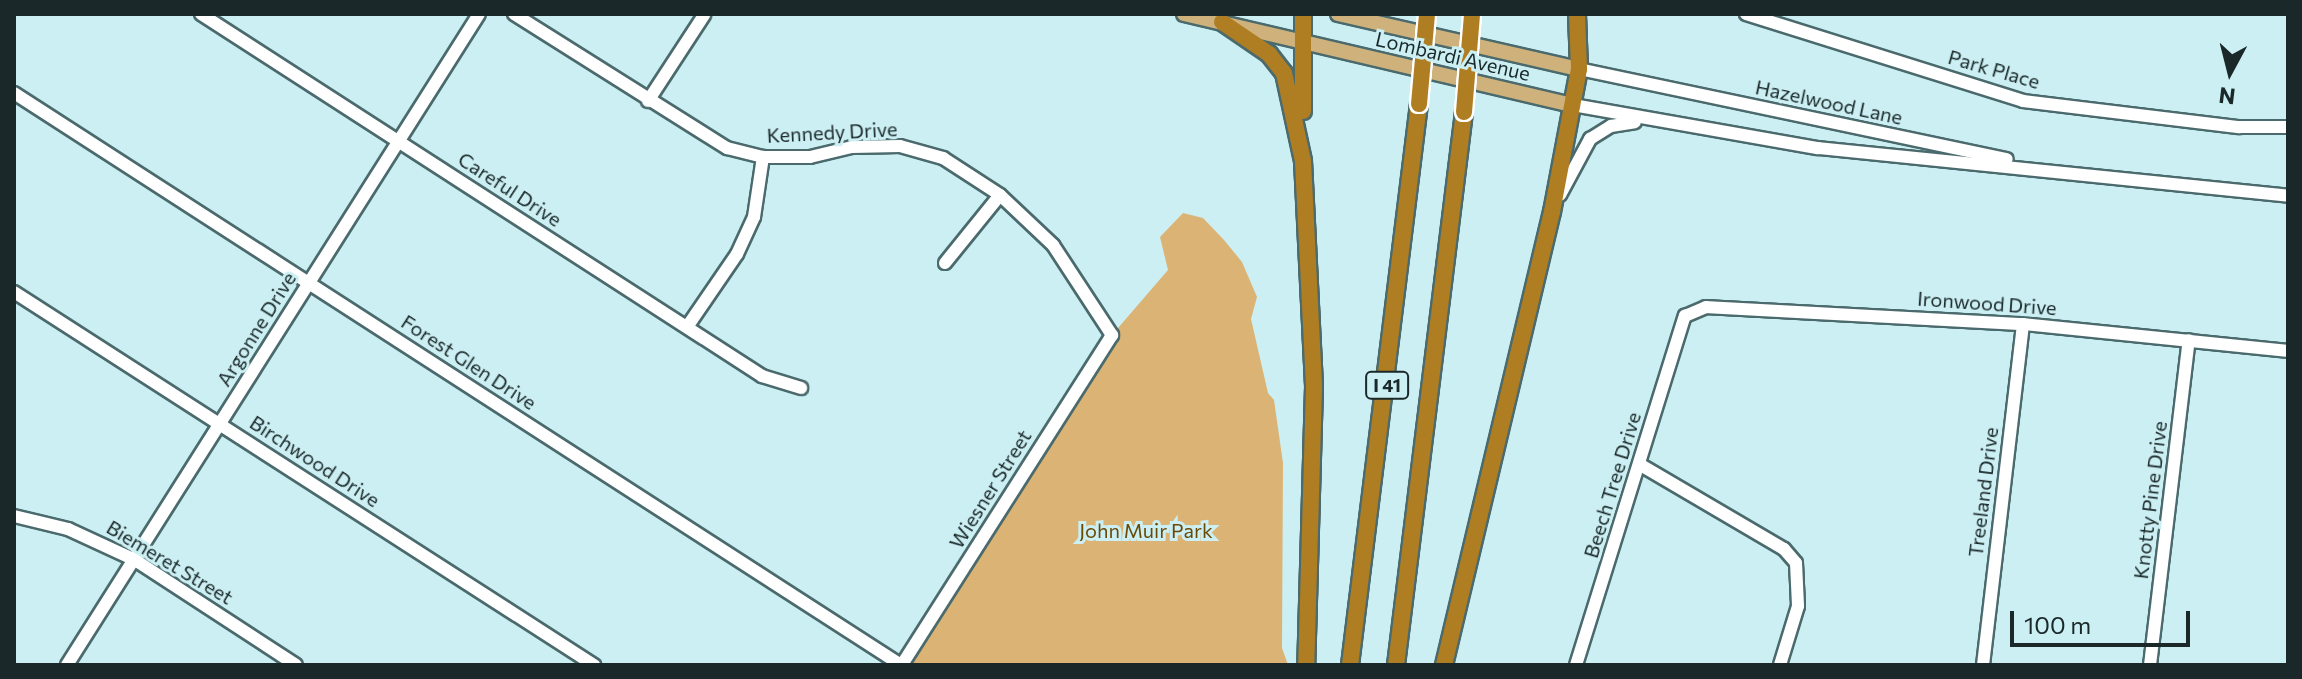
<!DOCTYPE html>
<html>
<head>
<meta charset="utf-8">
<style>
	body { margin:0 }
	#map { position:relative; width:2302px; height:679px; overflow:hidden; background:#cceff3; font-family:Commissioner,sans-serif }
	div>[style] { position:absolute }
	.green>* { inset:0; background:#dbb475 }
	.roads { filter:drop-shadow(2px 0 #4b6a6d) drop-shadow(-2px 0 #4b6a6d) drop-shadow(0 2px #4b6a6d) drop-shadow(0 -2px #4b6a6d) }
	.minor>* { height:12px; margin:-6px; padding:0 6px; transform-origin:6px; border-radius:6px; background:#fff }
	.major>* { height:14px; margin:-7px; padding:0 7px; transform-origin:7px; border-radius:7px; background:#cfb27b }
	.highway>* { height:16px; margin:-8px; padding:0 8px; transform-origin:8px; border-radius:8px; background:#af7e23 }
	.bridges { filter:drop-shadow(2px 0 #fff) drop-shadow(-2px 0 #fff) drop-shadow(0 2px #fff) drop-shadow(0 -2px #fff) }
	.highway-bridge>* { height:16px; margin:-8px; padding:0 8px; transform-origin:8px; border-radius:8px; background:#af7e23 }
	span { translate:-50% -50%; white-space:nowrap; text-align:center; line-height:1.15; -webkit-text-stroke:6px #cceff3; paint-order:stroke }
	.shield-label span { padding:2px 6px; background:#cceff3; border:2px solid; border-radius:6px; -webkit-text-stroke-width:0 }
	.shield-label { font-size:18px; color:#1a2829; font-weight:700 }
	.street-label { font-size:20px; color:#1a2829 }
	.park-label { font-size:20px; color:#6a4905 }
	.frame { position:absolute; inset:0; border:16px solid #1a2829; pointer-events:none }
	.north { position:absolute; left:2190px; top:32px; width:80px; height:80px; -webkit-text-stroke:6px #cceff3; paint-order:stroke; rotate:187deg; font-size:22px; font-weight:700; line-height:32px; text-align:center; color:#1a2829 }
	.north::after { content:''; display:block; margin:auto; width:28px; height:36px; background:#1a2829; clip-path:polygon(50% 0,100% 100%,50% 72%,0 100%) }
	.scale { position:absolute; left:2010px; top:611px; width:180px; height:36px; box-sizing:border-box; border:4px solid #1a2829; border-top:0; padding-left:10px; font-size:24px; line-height:28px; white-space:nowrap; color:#1a2829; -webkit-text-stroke:6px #cceff3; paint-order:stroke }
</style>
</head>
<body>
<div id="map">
	<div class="green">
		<div style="clip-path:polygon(1183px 213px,1203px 218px,1224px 240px,1242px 262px,1257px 297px,1251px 319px,1268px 393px,1274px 400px,1283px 463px,1282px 648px,1288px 665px,902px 665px,1112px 335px,1168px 270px,1160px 237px)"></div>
	</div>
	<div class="roads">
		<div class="minor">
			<div style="left:201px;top:14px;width:668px;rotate:32.83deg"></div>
			<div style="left:762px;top:376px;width:41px;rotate:17.1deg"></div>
			<div style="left:514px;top:14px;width:252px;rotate:32.2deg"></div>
			<div style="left:727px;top:148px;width:37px;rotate:14deg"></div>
			<div style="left:763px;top:157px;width:47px"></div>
			<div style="left:810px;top:157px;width:43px;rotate:-13.4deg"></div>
			<div style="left:852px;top:147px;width:48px;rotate:-1.2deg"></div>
			<div style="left:900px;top:146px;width:45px;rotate:15.6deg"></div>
			<div style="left:943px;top:158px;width:68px;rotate:33deg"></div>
			<div style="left:1000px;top:195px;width:73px;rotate:43.3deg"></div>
			<div style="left:1053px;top:245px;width:108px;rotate:56.8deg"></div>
			<div style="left:1112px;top:335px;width:391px;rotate:122.5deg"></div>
			<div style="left:1746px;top:14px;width:290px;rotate:17.4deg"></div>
			<div style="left:2023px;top:101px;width:218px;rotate:6.9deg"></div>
			<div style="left:2239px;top:127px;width:49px"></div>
			<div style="left:1579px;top:69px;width:437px;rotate:11.9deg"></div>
			<div style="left:14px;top:93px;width:1055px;rotate:32.82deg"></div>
			<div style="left:648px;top:101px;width:103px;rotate:-56.9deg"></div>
			<div style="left:1573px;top:105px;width:249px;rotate:10deg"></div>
			<div style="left:1818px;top:148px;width:472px;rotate:5.8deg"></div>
			<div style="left:1560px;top:195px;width:64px;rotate:-61.8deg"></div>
			<div style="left:1590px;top:139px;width:25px;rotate:-32deg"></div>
			<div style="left:1611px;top:126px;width:24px;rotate:-9deg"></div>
			<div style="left:945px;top:263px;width:87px;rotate:-51deg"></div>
			<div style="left:14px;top:292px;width:690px;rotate:32.75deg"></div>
			<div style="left:687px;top:327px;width:88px;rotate:-55.6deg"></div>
			<div style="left:737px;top:254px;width:41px;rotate:-65.3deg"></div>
			<div style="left:754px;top:217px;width:61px;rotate:-81.5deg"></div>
			<div style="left:1639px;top:464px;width:168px;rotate:30.4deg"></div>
			<div style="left:1784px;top:549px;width:18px;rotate:49deg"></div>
			<div style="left:1796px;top:563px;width:43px;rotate:87.3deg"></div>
			<div style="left:1798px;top:606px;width:62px;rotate:107deg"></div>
			<div style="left:14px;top:516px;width:56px;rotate:13.5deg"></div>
			<div style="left:68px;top:529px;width:74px;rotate:24.8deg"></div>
			<div style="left:135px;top:560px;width:192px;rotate:33.1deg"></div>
			<div style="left:67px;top:665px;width:770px;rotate:-57.67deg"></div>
			<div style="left:1576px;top:665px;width:366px;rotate:-72.7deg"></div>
			<div style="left:1685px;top:316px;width:23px;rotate:-23deg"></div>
			<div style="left:1706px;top:307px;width:317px;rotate:3.1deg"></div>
			<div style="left:2023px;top:324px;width:266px;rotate:5.8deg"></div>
			<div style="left:1983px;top:665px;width:343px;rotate:-83.3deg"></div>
			<div style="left:2150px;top:665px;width:327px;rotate:-83.2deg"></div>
		</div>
		<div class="major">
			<div style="left:1184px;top:14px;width:400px;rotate:13.2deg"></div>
			<div style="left:1338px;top:14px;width:247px;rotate:12.9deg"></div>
		</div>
		<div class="highway">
			<div style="left:1222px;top:22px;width:57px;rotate:34.2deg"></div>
			<div style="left:1269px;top:54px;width:24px;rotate:52deg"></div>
			<div style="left:1284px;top:73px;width:90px;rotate:77.8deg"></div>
			<div style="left:1303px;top:161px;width:226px;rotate:87.2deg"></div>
			<div style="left:1314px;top:387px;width:278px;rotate:91.6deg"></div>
			<div style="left:1303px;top:111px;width:97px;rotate:-90deg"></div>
			<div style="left:1350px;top:665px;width:565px;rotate:-82.99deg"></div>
			<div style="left:1396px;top:665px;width:557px;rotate:-82.99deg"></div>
			<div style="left:1444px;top:665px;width:466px;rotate:-76.6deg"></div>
			<div style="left:1552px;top:212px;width:146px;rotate:-79.3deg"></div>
			<div style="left:1579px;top:69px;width:55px;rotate:-92.1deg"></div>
		</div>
	</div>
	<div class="bridges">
		<div class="highway-bridge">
			<div style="left:1419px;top:104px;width:90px;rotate:-84.9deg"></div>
			<div style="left:1464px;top:112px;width:98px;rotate:-85.3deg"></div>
		</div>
	</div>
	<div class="shield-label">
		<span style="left:1387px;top:385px">I 41</span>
	</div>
	<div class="street-label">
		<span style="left:1453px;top:56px;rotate:13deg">Lombardi Avenue</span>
		<span style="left:1994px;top:69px;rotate:16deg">Park Place</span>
		<span style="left:1829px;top:102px;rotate:12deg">Hazelwood Lane</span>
		<span style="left:832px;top:132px;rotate:-3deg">Kennedy Drive</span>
		<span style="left:510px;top:189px;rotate:33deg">Careful Drive</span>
		<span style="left:1987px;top:303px;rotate:4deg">Ironwood Drive</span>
		<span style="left:256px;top:329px;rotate:-58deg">Argonne Drive</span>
		<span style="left:469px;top:362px;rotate:33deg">Forest Glen Drive</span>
		<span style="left:315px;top:461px;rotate:33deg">Birchwood Drive</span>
		<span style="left:1612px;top:485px;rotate:-73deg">Beech Tree Drive</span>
		<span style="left:990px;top:489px;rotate:-58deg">Wiesner Street</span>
		<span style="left:1983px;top:492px;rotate:-83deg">Treeland Drive</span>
		<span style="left:2150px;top:500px;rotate:-83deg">Knotty Pine Drive</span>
		<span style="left:170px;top:562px;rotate:31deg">Biemeret Street</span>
	</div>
	<div class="park-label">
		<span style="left:1146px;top:530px">John Muir Park</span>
	</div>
	<div class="frame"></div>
	<div class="north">N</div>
	<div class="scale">100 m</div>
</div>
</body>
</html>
